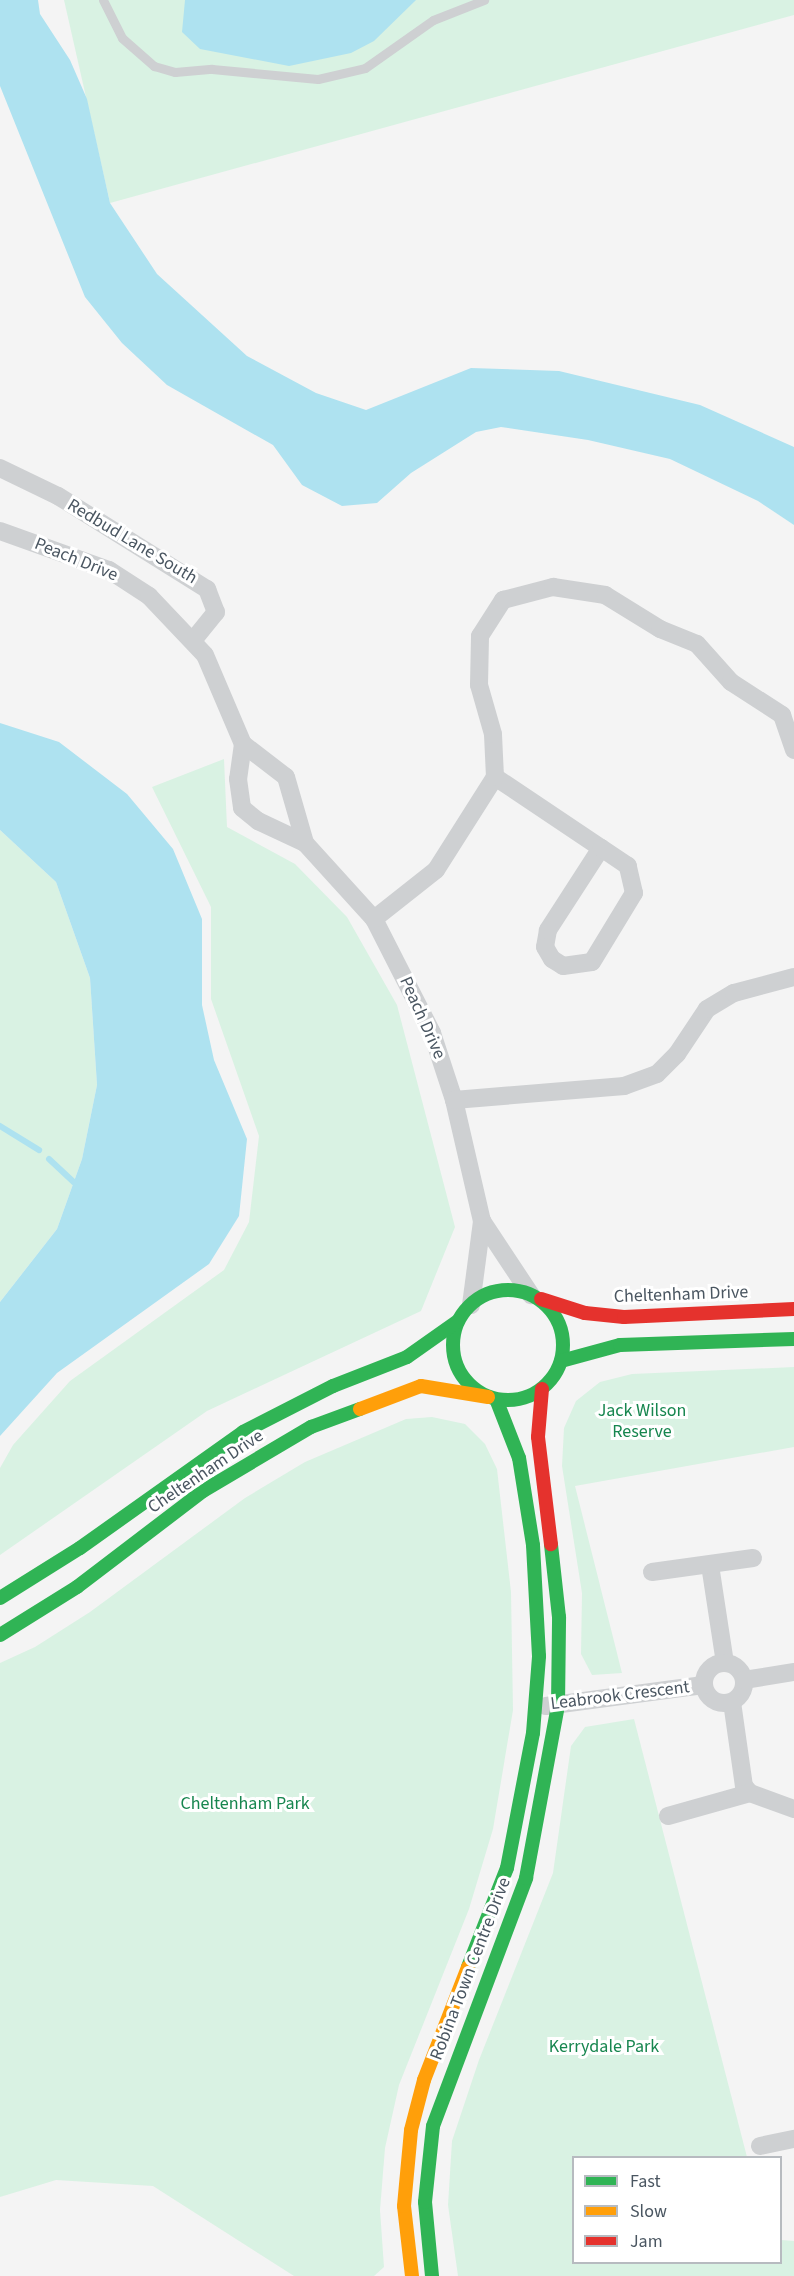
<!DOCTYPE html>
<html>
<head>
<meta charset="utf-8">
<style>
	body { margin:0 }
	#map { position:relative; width:794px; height:2276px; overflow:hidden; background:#f4f4f4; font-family:"Source Sans 3",sans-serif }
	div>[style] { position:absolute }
	.green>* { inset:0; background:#d9f2e3 }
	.water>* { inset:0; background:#aee2f0 }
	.stream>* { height:6px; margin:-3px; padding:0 3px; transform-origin:3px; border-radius:3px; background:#aee2f0 }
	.lane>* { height:9px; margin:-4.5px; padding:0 4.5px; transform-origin:4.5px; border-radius:4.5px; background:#ced0d2 }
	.street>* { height:18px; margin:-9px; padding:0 9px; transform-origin:9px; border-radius:9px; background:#ced0d2 }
	.street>.ring { margin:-9px; padding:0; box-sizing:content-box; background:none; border:18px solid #ced0d2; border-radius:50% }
	.fast>* { height:14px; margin:-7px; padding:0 7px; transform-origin:7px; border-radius:7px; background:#30b455 }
	.fast>.ring { margin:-7px; padding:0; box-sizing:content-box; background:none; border:14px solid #30b455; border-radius:50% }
	.slow>* { height:14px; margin:-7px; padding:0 7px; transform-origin:7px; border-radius:7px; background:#ff9f0a }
	.jam>* { height:14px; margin:-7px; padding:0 7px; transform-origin:7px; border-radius:7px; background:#e5322d }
	span { translate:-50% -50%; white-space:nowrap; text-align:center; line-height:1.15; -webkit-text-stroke:6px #fff; paint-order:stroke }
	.street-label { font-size:18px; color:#4a5661 }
	.park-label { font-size:18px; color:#17864f }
	.legend { position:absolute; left:572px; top:2156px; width:210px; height:108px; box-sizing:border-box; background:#fff; border:2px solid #b7bbc0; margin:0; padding:8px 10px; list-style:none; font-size:18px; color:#4a5661 }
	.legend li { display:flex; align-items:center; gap:12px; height:30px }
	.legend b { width:30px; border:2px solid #b7bbc0 }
</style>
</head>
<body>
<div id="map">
	<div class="green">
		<div style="clip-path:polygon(64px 0,794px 0,794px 15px,110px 203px)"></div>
		<div style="clip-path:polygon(224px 759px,227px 827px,295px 864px,347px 917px,397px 1005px,455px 1227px,421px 1311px,207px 1411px,0 1555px,0 1468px,13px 1445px,70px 1381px,224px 1270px,249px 1222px,259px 1136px,211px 999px,211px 907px,152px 787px)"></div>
		<div style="clip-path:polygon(0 830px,56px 882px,90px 978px,97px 1085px,82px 1159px,57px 1229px,0 1302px)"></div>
		<div style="clip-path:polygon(794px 1367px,794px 1447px,575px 1486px,622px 1673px,592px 1675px,581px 1654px,582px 1593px,562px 1466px,564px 1428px,576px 1401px,600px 1382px,632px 1374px)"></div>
		<div style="clip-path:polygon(432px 1417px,465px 1424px,485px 1444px,497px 1469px,511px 1592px,513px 1710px,493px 1829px,469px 1909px,399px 2085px,385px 2148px,380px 2210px,384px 2267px,374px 2276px,294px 2276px,153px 2186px,56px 2180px,0 2197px,0 1663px,35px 1647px,90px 1612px,245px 1498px,305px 1462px,406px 1419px)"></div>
		<div style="clip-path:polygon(634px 1719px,747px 2157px,574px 2158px,574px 2262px,780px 2262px,781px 2240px,794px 2241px,794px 2276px,458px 2276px,448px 2205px,452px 2141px,479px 2060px,553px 1873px,571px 1746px,585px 1727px)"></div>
	</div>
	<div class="water">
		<div style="clip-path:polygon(0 0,38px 0,40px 14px,70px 60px,87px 99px,110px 203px,157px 274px,247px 356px,316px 393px,366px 410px,471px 368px,559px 371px,700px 405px,794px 447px,794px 525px,758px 501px,670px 459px,588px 440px,501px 427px,476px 432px,411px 473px,377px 503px,342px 506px,302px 485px,273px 445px,167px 385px,122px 343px,85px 297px,0 86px)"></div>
		<div style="clip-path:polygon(185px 0,416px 0,374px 41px,351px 53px,289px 66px,200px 49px,182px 32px)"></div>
		<div style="clip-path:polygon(0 723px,59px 742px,127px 794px,173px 849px,202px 919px,202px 1005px,214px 1060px,247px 1139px,239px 1216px,209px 1264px,57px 1373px,0 1436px,0 1302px,57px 1229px,82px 1159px,97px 1085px,90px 978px,56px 882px,0 830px)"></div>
	</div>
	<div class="stream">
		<div style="left:0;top:1126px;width:46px;rotate:31.6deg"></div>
		<div style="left:49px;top:1159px;width:34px;rotate:43deg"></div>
	</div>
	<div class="lane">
		<div style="left:103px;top:0;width:42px;rotate:63.4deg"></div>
		<div style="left:122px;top:38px;width:43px;rotate:41.2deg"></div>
		<div style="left:154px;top:66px;width:22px;rotate:16deg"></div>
		<div style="left:175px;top:72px;width:37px;rotate:-5deg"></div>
		<div style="left:212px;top:69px;width:106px;rotate:5.4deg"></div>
		<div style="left:318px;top:79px;width:48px;rotate:-13.2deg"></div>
		<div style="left:365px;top:68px;width:83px;rotate:-35.2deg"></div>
		<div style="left:433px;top:20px;width:55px;rotate:-21.4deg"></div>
	</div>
	<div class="street">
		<div style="left:0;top:468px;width:64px;rotate:25.8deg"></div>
		<div style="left:58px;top:496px;width:176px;rotate:32deg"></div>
		<div style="left:207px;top:589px;width:25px;rotate:69deg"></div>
		<div style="left:216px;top:612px;width:36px;rotate:129deg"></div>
		<div style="left:0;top:531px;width:116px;rotate:19.7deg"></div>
		<div style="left:109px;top:570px;width:48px;rotate:33deg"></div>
		<div style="left:149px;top:596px;width:81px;rotate:46.5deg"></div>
		<div style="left:205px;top:655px;width:97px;rotate:66.9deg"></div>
		<div style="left:243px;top:744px;width:35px;rotate:98deg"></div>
		<div style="left:238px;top:779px;width:29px;rotate:82deg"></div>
		<div style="left:242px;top:808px;width:21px;rotate:39deg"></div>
		<div style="left:258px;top:821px;width:52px;rotate:25.1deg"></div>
		<div style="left:305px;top:843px;width:103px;rotate:47.8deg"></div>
		<div style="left:374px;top:919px;width:128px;rotate:63deg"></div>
		<div style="left:432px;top:1033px;width:71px;rotate:71.8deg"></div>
		<div style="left:454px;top:1100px;width:124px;rotate:77deg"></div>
		<div style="left:482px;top:1221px;width:89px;rotate:56.5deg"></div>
		<div style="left:243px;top:744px;width:54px;rotate:37.5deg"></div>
		<div style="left:286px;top:777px;width:69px;rotate:73.9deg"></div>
		<div style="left:495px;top:777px;width:128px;rotate:33.8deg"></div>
		<div style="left:601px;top:848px;width:98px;rotate:122.9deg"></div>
		<div style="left:548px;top:930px;width:17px;rotate:100deg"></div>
		<div style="left:545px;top:947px;width:14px;rotate:60deg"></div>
		<div style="left:552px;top:959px;width:13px;rotate:32deg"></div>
		<div style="left:563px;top:966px;width:29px;rotate:-8deg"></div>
		<div style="left:592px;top:962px;width:81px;rotate:-58.7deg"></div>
		<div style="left:634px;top:893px;width:28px;rotate:-103deg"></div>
		<div style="left:628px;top:866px;width:32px;rotate:-146deg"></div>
		<div style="left:374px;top:919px;width:79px;rotate:-38.3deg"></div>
		<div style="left:436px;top:870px;width:110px;rotate:-57.6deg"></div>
		<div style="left:495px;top:777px;width:43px;rotate:-92.7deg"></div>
		<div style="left:493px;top:734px;width:51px;rotate:-105.9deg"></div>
		<div style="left:479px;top:685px;width:49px;rotate:-88.8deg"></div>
		<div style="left:480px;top:636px;width:43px;rotate:-57.4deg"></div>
		<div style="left:503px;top:600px;width:52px;rotate:-14.6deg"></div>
		<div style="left:553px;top:587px;width:53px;rotate:8.7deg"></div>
		<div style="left:605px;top:595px;width:65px;rotate:31.7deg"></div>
		<div style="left:660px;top:629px;width:40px;rotate:22deg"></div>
		<div style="left:697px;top:644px;width:51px;rotate:48.2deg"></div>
		<div style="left:731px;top:682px;width:61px;rotate:32.9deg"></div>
		<div style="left:782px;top:715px;width:37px;rotate:71deg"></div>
		<div style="left:454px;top:1100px;width:171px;rotate:-4.7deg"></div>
		<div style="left:624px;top:1086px;width:35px;rotate:-20deg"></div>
		<div style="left:657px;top:1074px;width:28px;rotate:-45deg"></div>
		<div style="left:677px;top:1054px;width:54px;rotate:-56.3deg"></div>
		<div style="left:707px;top:1009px;width:31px;rotate:-31deg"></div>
		<div style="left:734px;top:993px;width:62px;rotate:-14.9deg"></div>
		<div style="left:471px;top:1305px;width:85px;rotate:-82.5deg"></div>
		<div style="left:710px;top:1565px;width:99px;rotate:81.3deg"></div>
		<div style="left:652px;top:1572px;width:102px;rotate:-7.9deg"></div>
		<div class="ring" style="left:704px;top:1663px;width:22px;height:22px"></div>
		<div style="left:744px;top:1680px;width:51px;rotate:-9.1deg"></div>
		<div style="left:732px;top:1702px;width:85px;rotate:81.9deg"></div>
		<div style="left:744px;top:1786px;width:9px;rotate:49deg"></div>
		<div style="left:750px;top:1793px;width:47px;rotate:20deg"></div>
		<div style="left:546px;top:1706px;width:159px;rotate:-7.6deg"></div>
		<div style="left:668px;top:1816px;width:85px;rotate:-15.7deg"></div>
		<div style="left:760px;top:2146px;width:35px;rotate:-12deg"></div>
	</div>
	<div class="fast">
		<div class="ring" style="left:453px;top:1290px;width:96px;height:96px"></div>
		<div style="left:561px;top:1361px;width:61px;rotate:-15.2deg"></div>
		<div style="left:620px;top:1345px;width:174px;rotate:-2deg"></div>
		<div style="left:0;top:1598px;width:94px;rotate:-32deg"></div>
		<div style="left:80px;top:1548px;width:200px;rotate:-35.4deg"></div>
		<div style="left:243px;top:1432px;width:101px;rotate:-27.1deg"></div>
		<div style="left:333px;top:1386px;width:79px;rotate:-21.4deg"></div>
		<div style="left:407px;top:1357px;width:62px;rotate:-35.2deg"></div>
		<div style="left:0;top:1635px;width:91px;rotate:-31.9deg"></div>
		<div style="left:77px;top:1587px;width:158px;rotate:-37.3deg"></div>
		<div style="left:203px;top:1491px;width:126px;rotate:-30.7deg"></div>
		<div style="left:311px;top:1427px;width:52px;rotate:-20.2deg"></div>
		<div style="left:468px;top:1967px;width:106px;rotate:-68.5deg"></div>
		<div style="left:507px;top:1868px;width:137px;rotate:-79.1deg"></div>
		<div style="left:533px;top:1733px;width:77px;rotate:-85.5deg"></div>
		<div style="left:539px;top:1656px;width:111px;rotate:-93.1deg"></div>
		<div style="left:533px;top:1545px;width:88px;rotate:-99.1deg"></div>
		<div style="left:519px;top:1458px;width:63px;rotate:-111.3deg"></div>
		<div style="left:432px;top:2276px;width:74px;rotate:-95.4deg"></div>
		<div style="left:425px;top:2202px;width:76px;rotate:-84deg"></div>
		<div style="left:433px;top:2126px;width:265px;rotate:-69.4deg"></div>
		<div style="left:526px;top:1878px;width:176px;rotate:-79.5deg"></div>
		<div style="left:558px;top:1705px;width:88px;rotate:-89.3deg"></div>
		<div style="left:559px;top:1617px;width:73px;rotate:-96.3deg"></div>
	</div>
	<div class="slow">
		<div style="left:360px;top:1409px;width:65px;rotate:-20.7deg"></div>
		<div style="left:421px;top:1386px;width:68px;rotate:9.3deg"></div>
		<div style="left:412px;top:2276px;width:70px;rotate:-96.5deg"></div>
		<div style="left:404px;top:2206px;width:76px;rotate:-84.7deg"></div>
		<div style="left:411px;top:2130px;width:52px;rotate:-75.4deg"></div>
		<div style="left:424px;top:2080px;width:121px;rotate:-68.7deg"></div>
	</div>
	<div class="jam">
		<div style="left:541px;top:1299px;width:46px;rotate:17.7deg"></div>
		<div style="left:585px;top:1313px;width:39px;rotate:6deg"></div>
		<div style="left:624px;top:1317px;width:170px;rotate:-2.7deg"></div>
		<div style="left:542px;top:1389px;width:48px;rotate:94.8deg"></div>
		<div style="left:538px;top:1437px;width:108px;rotate:83.1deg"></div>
	</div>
	<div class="street-label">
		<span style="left:132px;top:542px;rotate:31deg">Redbud Lane South</span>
		<span style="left:76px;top:560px;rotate:22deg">Peach Drive</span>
		<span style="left:422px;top:1018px;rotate:66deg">Peach Drive</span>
		<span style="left:681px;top:1295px;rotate:-2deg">Cheltenham Drive</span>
		<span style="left:206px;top:1472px;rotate:-34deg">Cheltenham Drive</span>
		<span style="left:620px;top:1696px;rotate:-7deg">Leabrook Crescent</span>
		<span style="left:471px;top:1969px;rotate:-69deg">Robina Town Centre Drive</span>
	</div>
	<div class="park-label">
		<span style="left:642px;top:1422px">Jack Wilson<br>Reserve</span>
		<span style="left:245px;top:1804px">Cheltenham Park</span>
		<span style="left:604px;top:2047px">Kerrydale Park</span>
	</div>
	<ul class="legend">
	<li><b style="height:8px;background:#30b455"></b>Fast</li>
	<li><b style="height:8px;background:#ff9f0a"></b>Slow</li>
	<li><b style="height:8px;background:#e5322d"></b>Jam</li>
	</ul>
</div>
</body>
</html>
